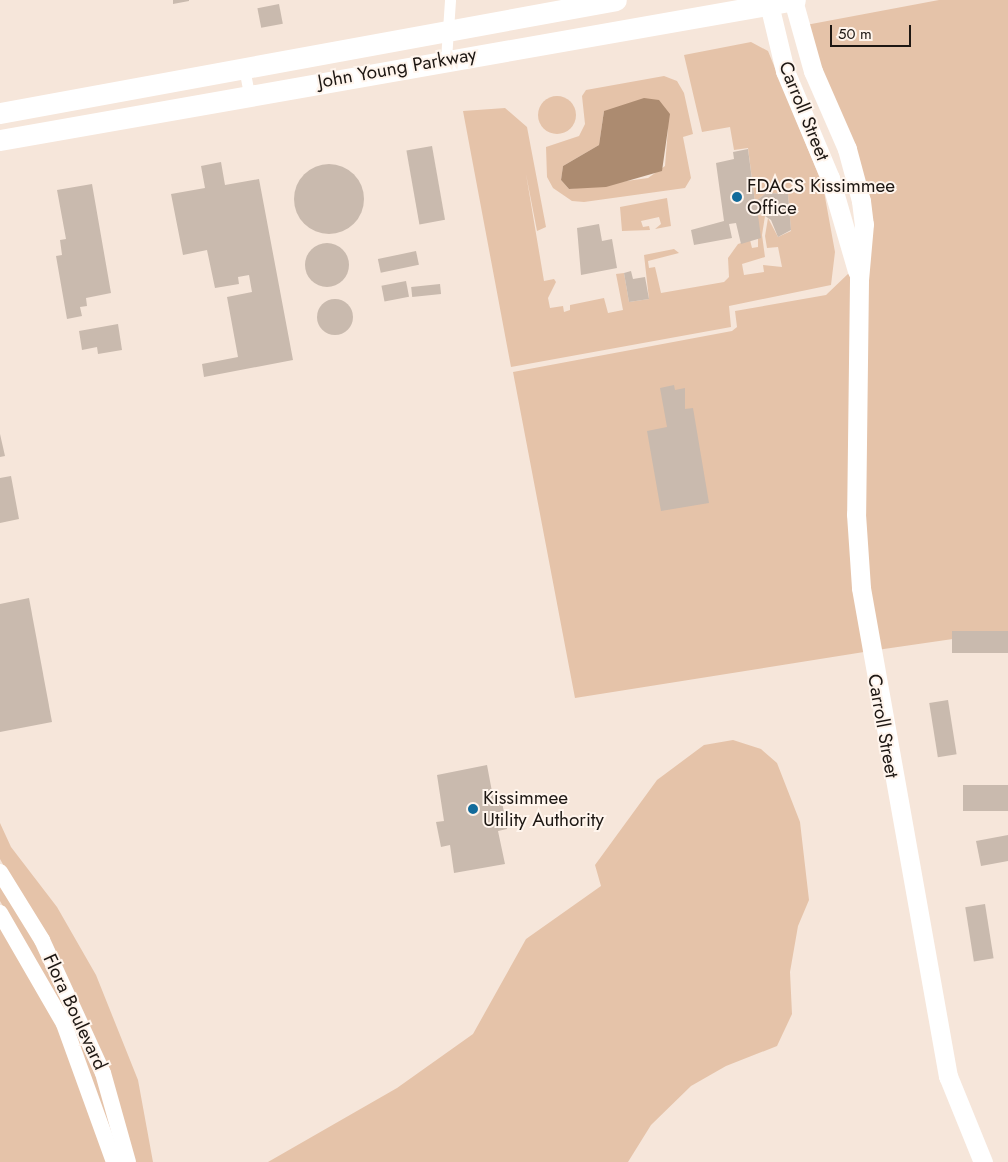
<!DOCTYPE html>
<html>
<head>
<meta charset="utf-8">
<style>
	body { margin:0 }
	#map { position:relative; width:1008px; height:1162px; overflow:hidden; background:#f6e6da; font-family:Jost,sans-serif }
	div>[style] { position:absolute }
	.green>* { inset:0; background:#e5c3a9 }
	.round { border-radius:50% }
	.water>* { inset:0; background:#ac8b70 }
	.building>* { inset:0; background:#c9baae; transform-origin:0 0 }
	.street>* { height:11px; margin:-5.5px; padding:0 5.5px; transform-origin:5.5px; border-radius:5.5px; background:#fff }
	.secondary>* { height:16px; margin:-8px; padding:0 8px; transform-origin:8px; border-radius:8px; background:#fff }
	.primary>* { height:19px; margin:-9.5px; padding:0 9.5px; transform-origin:9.5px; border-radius:9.5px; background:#fff }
	.highway>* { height:21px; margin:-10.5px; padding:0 10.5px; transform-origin:10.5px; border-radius:10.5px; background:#fff }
	.dots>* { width:14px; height:14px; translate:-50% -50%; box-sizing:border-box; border:2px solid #fff5ed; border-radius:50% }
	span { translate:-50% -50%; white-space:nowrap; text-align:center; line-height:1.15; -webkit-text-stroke:4px #fff5ed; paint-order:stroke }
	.street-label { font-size:19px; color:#1d1713 }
	.poi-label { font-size:19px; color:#1d1713 }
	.left { translate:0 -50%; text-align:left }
	.scale { position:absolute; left:830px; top:25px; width:81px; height:22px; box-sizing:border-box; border:2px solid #1d1713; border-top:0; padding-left:6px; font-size:15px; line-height:18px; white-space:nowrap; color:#1d1713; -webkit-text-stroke:4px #fff5ed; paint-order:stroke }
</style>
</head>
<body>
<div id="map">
	<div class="green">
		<div style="clip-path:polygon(939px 0,1008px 0,1008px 631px,877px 650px,862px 513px,870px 224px,806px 25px)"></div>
		<div style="clip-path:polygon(751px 42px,768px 51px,823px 186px,835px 252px,831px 285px,729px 306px,731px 327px,511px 367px,463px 111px,505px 108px,527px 127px,546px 227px,537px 231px,526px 174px,544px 281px,554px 279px,556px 282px,548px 298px,550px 308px,563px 306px,564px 312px,570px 310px,570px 305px,604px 298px,608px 313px,623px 310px,616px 274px,624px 273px,629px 302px,649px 299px,644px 255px,674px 249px,679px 253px,648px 261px,649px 268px,655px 267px,661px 293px,724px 282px,729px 277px,728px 258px,738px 244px,750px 240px,752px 248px,758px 247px,758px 215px,765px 216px,762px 235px,765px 257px,742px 264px,744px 275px,764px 272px,763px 265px,782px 267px,778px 247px,767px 248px,765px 236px,768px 218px,778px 237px,791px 231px,788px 194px,766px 193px,755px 202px,748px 148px,734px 150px,730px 127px,702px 132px,684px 55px)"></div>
		<div style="clip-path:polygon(evenodd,664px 76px,677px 81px,684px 93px,693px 134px,683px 137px,691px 178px,685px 188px,584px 202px,572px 201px,553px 188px,547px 177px,546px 147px,579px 136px,585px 124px,582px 96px,586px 90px,664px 76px,604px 111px,668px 128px,665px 166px,648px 178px,569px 189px,561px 180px,563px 166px,599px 145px,604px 111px)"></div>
		<div class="round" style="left:538px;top:96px;width:38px;height:38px"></div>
		<div style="clip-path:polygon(667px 198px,671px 226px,655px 229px,661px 224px,659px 217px,641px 221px,643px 227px,649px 226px,650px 230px,622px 231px,620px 207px)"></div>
		<div style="clip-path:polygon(850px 272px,864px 652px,575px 698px,513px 372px,732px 331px,737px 327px,735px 311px,826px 295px)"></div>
		<div style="clip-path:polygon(733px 740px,761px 749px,777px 763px,800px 822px,809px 900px,798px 926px,790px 972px,792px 1014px,777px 1046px,726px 1066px,691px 1086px,651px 1125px,628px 1162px,268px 1162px,397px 1088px,473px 1034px,526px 939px,601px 886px,595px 865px,657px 780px,704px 745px)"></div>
		<div style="clip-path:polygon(0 823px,11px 847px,57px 907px,96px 975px,138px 1080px,153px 1162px,135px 1162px,21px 897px,0 859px)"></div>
		<div style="clip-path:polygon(0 885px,36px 943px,97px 1075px,121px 1158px,69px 1022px,0 901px)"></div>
		<div style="clip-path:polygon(0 926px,58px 1027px,107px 1162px,0 1162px)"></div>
	</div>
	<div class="water">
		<div style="clip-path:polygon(644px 98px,659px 100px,670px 114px,662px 171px,606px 187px,569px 189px,561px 180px,563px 166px,599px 145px,604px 111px)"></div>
	</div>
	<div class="building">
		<div style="clip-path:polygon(173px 0,189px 0,189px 1px,173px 4px)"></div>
		<div style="left:279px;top:4px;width:20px;height:22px;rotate:79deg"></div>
		<div style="left:432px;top:146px;width:75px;height:26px;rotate:80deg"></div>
		<div style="clip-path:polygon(748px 149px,755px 202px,766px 193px,788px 194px,791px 230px,778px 237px,771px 220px,762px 214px,758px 215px,761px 238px,741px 244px,736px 223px,729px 224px,732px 238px,694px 245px,691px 230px,724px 221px,716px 163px,734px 159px,733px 152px)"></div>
		<div style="clip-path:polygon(221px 162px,225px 185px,259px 179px,293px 360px,204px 377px,202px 364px,238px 357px,227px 297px,252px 292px,249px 275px,238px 277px,239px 284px,215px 288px,207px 250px,183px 255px,171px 194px,205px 188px,201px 166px)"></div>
		<div class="round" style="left:294px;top:164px;width:70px;height:70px"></div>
		<div style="clip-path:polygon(92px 184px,111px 293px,86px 298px,87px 306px,80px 307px,82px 316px,67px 319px,56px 256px,62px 255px,60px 240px,66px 239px,57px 190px)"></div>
		<div style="clip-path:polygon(599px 224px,602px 241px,612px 239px,617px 268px,581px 275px,577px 228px)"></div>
		<div class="round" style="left:305px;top:243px;width:44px;height:44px"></div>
		<div style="left:416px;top:251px;width:14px;height:39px;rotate:78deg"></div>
		<div style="clip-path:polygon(631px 271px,633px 279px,645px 277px,649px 299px,629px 302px,624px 273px)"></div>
		<div style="left:406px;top:281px;width:16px;height:25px;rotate:79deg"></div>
		<div style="left:440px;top:284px;width:10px;height:29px;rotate:84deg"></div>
		<div class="round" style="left:317px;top:299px;width:36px;height:36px"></div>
		<div style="clip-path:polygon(118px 324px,122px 350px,98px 354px,97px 347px,82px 350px,79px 331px)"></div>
		<div style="clip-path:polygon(674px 385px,675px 390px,685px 388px,685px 409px,693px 408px,709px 503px,661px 511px,647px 431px,667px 427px,660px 388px)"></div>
		<div style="clip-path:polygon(0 434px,5px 456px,0 457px)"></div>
		<div style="clip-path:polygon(11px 476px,19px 519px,0 523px,0 478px)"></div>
		<div style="clip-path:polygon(29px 598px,52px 722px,0 732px,0 604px)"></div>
		<div style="left:1008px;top:631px;width:22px;height:56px;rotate:90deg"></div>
		<div style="left:948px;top:700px;width:55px;height:19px;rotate:81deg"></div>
		<div style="clip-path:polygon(487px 765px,493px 797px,501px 796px,507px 829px,498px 831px,505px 864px,454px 873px,450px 845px,441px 847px,436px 822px,444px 821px,437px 775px)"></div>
		<div style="left:1008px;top:785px;width:26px;height:45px;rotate:90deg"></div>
		<div style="clip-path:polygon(1008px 835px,1008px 861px,981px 866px,976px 841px)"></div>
		<div style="left:985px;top:904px;width:55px;height:20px;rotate:81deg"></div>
	</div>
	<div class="street">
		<div style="left:446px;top:59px;width:59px;rotate:-86.1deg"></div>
		<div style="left:244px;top:68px;width:26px;rotate:79deg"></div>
	</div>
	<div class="secondary">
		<div style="left:0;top:872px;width:80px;rotate:58.3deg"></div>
		<div style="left:42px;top:940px;width:146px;rotate:65.4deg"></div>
		<div style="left:103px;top:1073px;width:92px;rotate:74.3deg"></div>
		<div style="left:0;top:913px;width:128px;rotate:60deg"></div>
		<div style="left:64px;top:1024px;width:147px;rotate:70.1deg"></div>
	</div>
	<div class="primary">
		<div style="left:768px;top:0;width:73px;rotate:76.5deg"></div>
		<div style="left:785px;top:71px;width:116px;rotate:67.2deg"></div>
		<div style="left:830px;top:178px;width:97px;rotate:73.8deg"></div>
		<div style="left:793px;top:0;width:74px;rotate:74.3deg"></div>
		<div style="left:813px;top:71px;width:85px;rotate:66.4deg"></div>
		<div style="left:847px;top:149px;width:54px;rotate:74.9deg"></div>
		<div style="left:861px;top:201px;width:23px;rotate:83deg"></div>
		<div style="left:864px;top:224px;width:56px;rotate:95.1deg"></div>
		<div style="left:859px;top:280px;width:234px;rotate:90.7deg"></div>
		<div style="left:856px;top:514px;width:74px;rotate:86.1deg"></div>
		<div style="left:861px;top:588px;width:496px;rotate:79.9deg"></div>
		<div style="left:948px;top:1076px;width:93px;rotate:67.9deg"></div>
	</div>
	<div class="highway">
		<div style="left:0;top:113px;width:626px;rotate:-10.39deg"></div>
		<div style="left:0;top:140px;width:807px;rotate:-9.99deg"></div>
	</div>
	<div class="dots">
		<div style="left:737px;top:197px;background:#126b9b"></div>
		<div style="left:473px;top:809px;background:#126b9b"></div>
	</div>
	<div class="street-label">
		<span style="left:397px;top:68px;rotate:-10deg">John Young Parkway</span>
		<span style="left:804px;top:111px;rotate:68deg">Carroll Street</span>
		<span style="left:883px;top:726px;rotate:80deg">Carroll Street</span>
		<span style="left:75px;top:1012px;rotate:65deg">Flora Boulevard</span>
	</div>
	<div class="poi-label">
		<span class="left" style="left:747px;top:197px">FDACS Kissimmee<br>Office</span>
		<span class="left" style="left:483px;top:809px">Kissimmee<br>Utility Authority</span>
	</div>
	<div class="scale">50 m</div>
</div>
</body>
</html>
